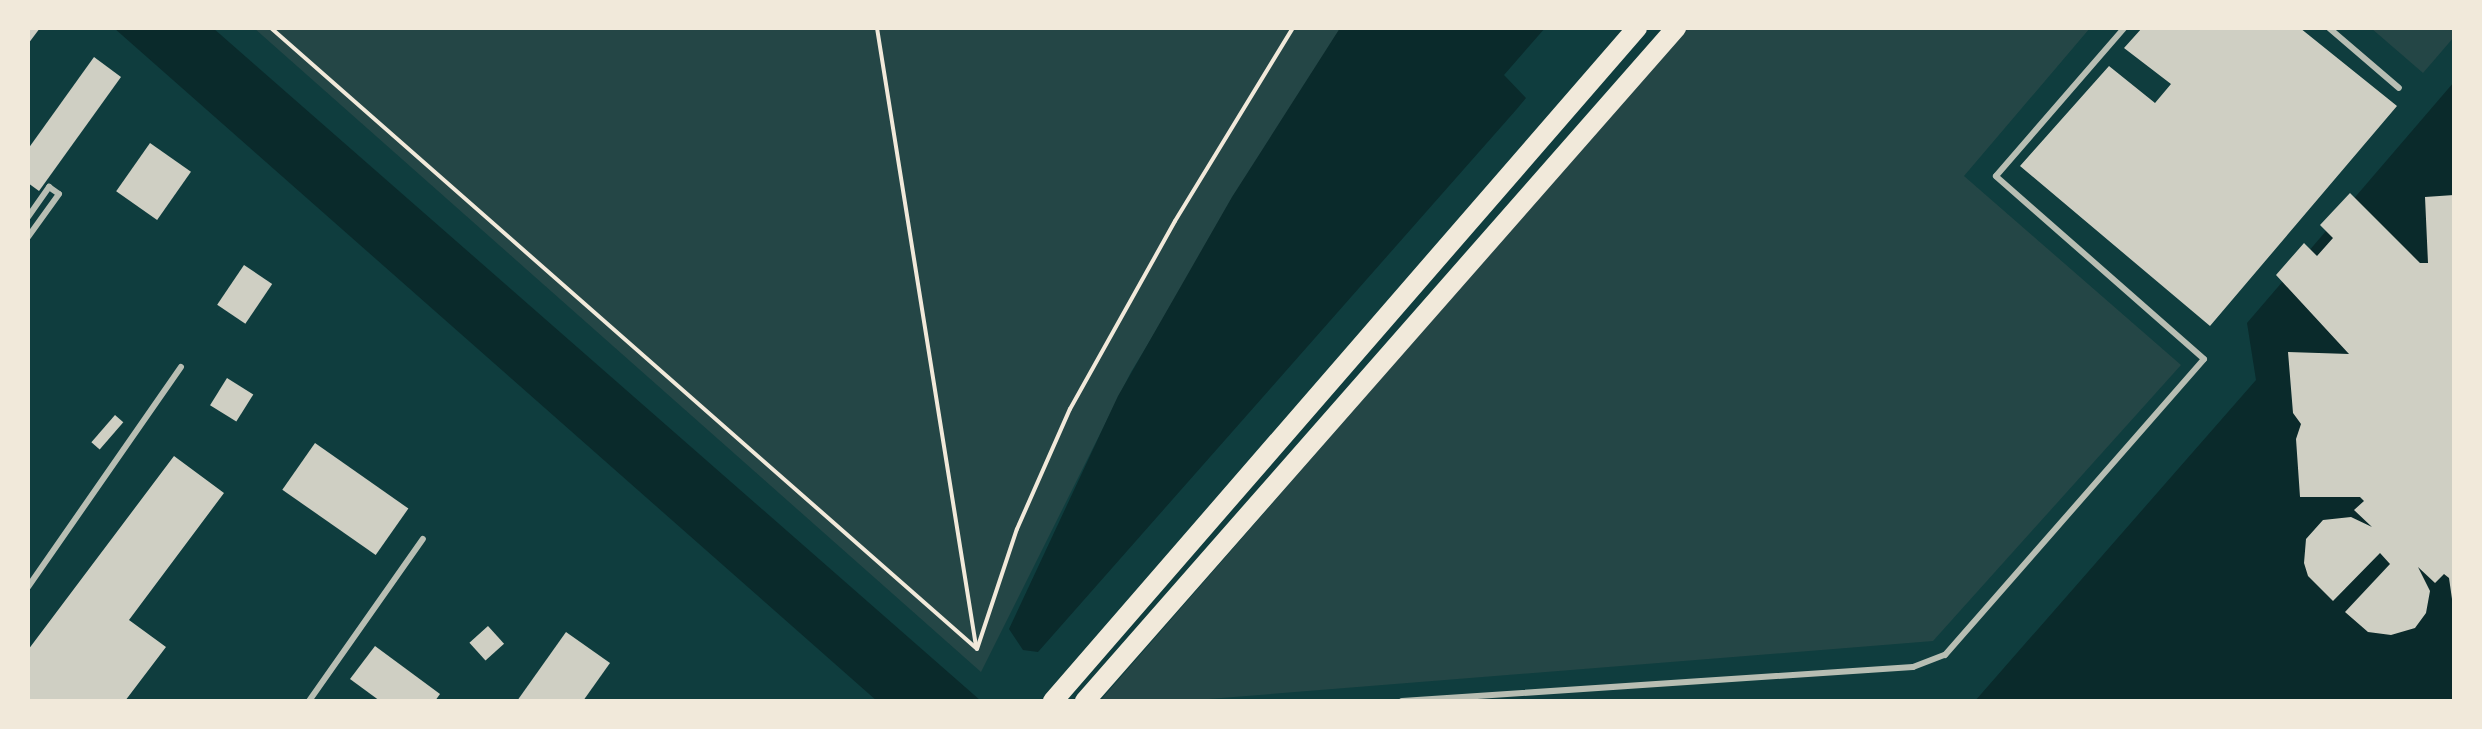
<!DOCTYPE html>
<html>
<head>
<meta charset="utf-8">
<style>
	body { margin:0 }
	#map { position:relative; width:2482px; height:729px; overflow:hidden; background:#0f3d3e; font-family:"PT Sans Narrow",sans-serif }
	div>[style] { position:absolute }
	.green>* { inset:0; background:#244646 }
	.water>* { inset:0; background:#0a2a2b }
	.building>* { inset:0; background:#cfcfc3; transform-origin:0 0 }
	.path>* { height:4px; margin:-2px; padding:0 2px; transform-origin:2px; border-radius:2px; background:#f1e9da }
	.service>* { height:6px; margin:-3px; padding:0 3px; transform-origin:3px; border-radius:3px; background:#b8beb3 }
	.primary>* { height:20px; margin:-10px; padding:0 10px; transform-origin:10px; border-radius:10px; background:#f1e9da }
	span { translate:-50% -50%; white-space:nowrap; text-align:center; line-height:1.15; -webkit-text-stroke:6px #f1e9da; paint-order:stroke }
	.frame { position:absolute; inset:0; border:30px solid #f1e9da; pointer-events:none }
</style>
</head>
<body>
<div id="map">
	<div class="green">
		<div style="clip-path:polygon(254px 28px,1341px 28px,1131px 372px,981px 672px)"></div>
		<div style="clip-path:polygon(1687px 28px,2090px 28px,1964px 176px,2181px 365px,1933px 641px,1183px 701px,1100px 701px)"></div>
		<div style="clip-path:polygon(2371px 28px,2454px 28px,2454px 37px,2423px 73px)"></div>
	</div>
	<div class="water">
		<div style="clip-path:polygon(114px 28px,213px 28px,981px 701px,877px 701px)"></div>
		<div style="clip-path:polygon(1340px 28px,1545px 28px,1504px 75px,1526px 98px,1516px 110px,1038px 652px,1023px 650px,1009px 629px,1118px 396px,1232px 197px)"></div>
		<div style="clip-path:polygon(2454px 82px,2454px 701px,1975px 701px,2256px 380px,2247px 323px)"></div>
	</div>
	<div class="building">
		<div style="clip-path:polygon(28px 28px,40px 28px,28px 44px)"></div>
		<div style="clip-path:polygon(2142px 28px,2300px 28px,2397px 106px,2210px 326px,2020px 166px,2109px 66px,2155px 103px,2171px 84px,2124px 48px)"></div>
		<div style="clip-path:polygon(94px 57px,121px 77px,39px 191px,28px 183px,28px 149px)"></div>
		<div style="left:150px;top:143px;width:50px;height:59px;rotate:35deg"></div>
		<div style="clip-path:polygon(2350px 193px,2420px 263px,2428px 263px,2425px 197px,2454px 195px,2454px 613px,2449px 578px,2444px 574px,2435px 583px,2418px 567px,2430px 591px,2426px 613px,2415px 628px,2391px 635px,2368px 632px,2345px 612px,2390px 564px,2380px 553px,2333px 601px,2308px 576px,2304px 563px,2306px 539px,2323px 520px,2351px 517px,2372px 527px,2354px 510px,2364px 501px,2360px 497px,2300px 497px,2296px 439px,2301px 424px,2293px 413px,2288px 352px,2349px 354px,2276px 275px,2304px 243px,2317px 256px,2333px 238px,2320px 225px)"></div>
		<div style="left:244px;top:265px;width:34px;height:48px;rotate:34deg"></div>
		<div style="left:227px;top:378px;width:31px;height:32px;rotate:32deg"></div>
		<div style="left:115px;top:415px;width:11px;height:36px;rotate:41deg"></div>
		<div style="left:315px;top:443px;width:114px;height:57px;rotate:35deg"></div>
		<div style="clip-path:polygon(174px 456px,224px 493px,129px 620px,166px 647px,125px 701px,28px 701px,28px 650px)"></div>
		<div style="left:488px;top:626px;width:24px;height:25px;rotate:48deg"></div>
		<div style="clip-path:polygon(566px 632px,610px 663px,583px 701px,517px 701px)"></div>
		<div style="clip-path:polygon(375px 646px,440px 694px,435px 701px,380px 701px,350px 679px)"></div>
	</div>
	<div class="path">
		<div style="left:271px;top:28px;width:940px;rotate:41.33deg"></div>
		<div style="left:877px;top:28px;width:626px;rotate:80.9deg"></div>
		<div style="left:977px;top:649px;width:126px;rotate:-71.6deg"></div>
		<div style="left:1017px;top:529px;width:131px;rotate:-66.2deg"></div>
		<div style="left:1070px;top:409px;width:215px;rotate:-60.8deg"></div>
		<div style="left:1175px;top:221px;width:226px;rotate:-58.6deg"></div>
	</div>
	<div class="service">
		<div style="left:2329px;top:28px;width:92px;rotate:40.6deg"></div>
		<div style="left:28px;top:217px;width:37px;rotate:-55deg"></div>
		<div style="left:49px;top:187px;width:12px;rotate:35deg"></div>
		<div style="left:59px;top:194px;width:53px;rotate:125.8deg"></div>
		<div style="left:28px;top:587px;width:268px;rotate:-55.2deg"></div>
		<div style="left:309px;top:701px;width:198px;rotate:-54.9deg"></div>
		<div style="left:1402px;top:701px;width:512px;rotate:-3.81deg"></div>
		<div style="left:1913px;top:667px;width:34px;rotate:-21deg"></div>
		<div style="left:1945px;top:655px;width:393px;rotate:-48.8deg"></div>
		<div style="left:2204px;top:359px;width:277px;rotate:-138.7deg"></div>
		<div style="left:1996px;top:176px;width:196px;rotate:-49.1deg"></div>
	</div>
	<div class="primary">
		<div style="left:1053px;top:701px;width:891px;rotate:-49.05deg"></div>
		<div style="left:1085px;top:701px;width:896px;rotate:-48.71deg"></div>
	</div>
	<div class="frame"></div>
</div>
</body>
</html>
